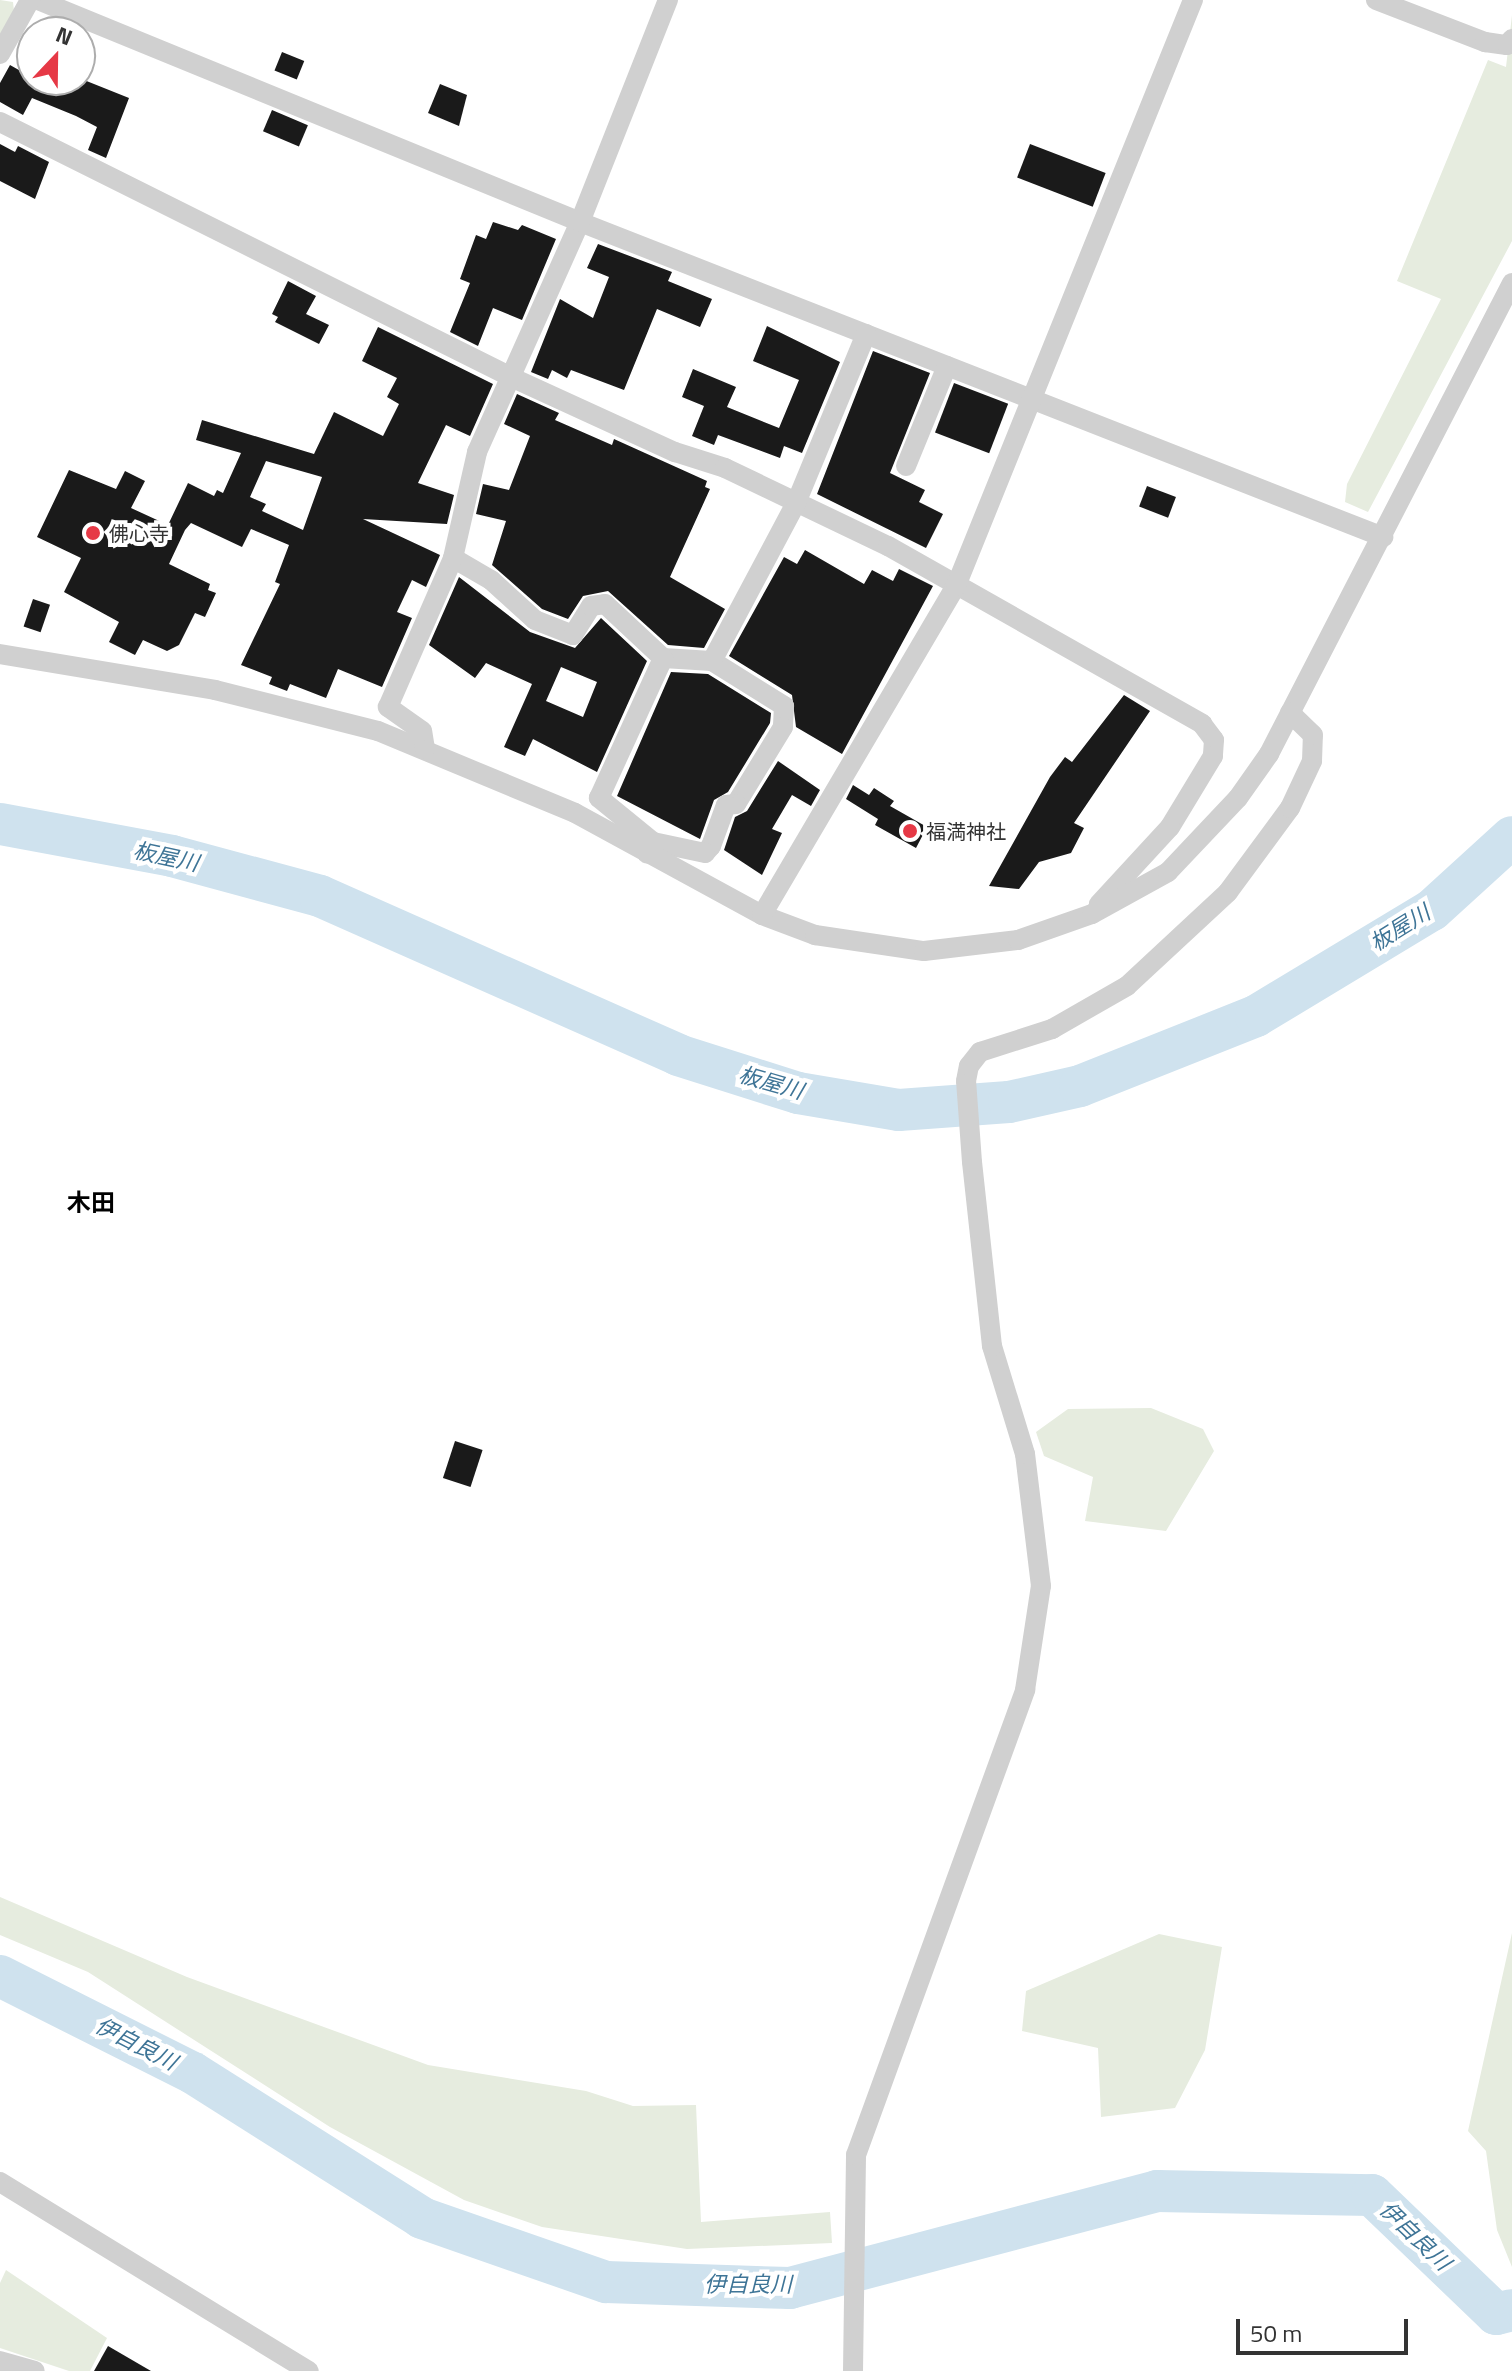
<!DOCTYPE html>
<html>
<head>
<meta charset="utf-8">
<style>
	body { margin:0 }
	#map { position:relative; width:1512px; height:2371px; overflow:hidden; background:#fff; font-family:"Titillium Web","Noto Sans JP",sans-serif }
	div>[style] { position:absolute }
	.green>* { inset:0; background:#e6ecdf }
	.river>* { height:42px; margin:-21px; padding:0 21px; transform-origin:21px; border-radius:21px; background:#cfe2ee }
	.building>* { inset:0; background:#1a1a1a; transform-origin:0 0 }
	.street>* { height:20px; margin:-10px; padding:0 10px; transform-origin:10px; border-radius:10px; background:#d0d0d0 }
	.dots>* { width:22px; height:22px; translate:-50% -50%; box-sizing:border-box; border:4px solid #fff; border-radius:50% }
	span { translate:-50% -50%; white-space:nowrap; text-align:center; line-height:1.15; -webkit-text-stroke:8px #fff; paint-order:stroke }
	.poi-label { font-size:20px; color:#333 }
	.left { translate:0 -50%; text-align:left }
	.water-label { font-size:22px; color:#3f7597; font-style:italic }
	.quarter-label { font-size:24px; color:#000; font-weight:700 }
	.north { position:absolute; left:16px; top:16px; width:80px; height:80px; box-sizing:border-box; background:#fff; border:2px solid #adadad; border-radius:50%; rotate:22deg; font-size:22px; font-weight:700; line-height:32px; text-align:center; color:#333 }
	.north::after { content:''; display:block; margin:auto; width:28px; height:36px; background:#e63946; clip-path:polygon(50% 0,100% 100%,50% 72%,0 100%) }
	.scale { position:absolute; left:1236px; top:2319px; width:172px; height:36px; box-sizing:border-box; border:4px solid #333; border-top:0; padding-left:10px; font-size:24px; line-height:28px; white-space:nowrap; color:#333; -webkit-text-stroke:6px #fff; paint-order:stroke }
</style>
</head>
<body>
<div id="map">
	<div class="green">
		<div style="clip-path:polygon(0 0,13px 2px,14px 11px,0 38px)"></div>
		<div style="clip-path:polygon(1512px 15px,1512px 241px,1368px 512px,1345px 502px,1347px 484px,1441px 299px,1397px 281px,1488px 60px,1506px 67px)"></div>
		<div style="clip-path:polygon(1151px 1408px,1203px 1429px,1214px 1451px,1166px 1531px,1085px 1521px,1093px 1477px,1044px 1456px,1036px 1432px,1068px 1409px)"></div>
		<div style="clip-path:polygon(0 1897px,187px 1977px,428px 2065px,586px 2091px,633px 2106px,696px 2105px,701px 2222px,830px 2212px,832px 2243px,687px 2249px,542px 2227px,464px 2200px,330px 2127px,88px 1972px,0 1935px)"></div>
		<div style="clip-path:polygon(1512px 1933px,1512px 2267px,1497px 2230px,1486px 2151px,1468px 2131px)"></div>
		<div style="clip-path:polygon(1159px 1934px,1222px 1947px,1205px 2050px,1175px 2108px,1101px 2117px,1098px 2048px,1022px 2031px,1026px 1991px)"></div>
		<div style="clip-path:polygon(6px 2270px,107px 2338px,90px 2371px,69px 2371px,0 2348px,0 2283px)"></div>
	</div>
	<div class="river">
		<div style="left:0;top:824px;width:175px;rotate:10.5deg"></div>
		<div style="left:172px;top:856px;width:153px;rotate:15.1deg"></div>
		<div style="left:320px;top:896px;width:392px;rotate:23.9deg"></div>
		<div style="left:678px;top:1055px;width:126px;rotate:17.6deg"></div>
		<div style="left:798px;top:1093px;width:102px;rotate:9.6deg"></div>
		<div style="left:899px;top:1110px;width:110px;rotate:-4.2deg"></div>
		<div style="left:1009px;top:1102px;width:73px;rotate:-12.7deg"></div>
		<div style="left:1080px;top:1086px;width:189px;rotate:-21.7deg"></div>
		<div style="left:1256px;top:1016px;width:205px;rotate:-31.1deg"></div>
		<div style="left:1432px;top:910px;width:108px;rotate:-42.4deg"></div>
		<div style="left:0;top:1976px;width:216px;rotate:26.7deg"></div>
		<div style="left:193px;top:2073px;width:271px;rotate:32.3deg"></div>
		<div style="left:422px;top:2218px;width:195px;rotate:19.2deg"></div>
		<div style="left:606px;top:2282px;width:184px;rotate:1.9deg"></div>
		<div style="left:790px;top:2288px;width:380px;rotate:-14.8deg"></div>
		<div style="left:1157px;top:2191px;width:215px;rotate:1.1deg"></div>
		<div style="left:1372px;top:2195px;width:172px;rotate:43.8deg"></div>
		<div style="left:1496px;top:2314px;width:16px;rotate:-14deg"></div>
	</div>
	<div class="building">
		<div style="left:282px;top:52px;width:24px;height:20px;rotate:22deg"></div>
		<div style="clip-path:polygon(10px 65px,58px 92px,62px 80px,84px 80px,129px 98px,106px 158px,88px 150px,97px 127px,76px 116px,32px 98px,23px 115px,0 102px,0 83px)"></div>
		<div style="clip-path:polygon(440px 84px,467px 95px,459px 126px,428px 113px)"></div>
		<div style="left:272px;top:110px;width:39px;height:23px;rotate:23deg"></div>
		<div style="clip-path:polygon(0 144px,15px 152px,18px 146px,49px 162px,35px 199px,0 181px)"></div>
		<div style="left:1030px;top:144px;width:81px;height:36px;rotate:21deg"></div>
		<div style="clip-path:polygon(493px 222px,518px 230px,522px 225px,556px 239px,522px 320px,493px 308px,478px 346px,450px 332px,470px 283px,460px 279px,476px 235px,486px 239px)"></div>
		<div style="clip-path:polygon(598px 244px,672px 272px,668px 281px,712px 299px,700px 327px,657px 309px,624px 390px,571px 370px,567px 378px,552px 370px,548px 379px,531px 372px,560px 299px,593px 318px,609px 277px,587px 268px)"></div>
		<div style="clip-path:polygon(288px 281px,316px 296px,306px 314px,329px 325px,319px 344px,275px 322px,278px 317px,272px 314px)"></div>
		<div style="clip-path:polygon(767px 326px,840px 362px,802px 453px,784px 446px,780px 458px,718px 435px,714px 445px,692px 436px,704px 406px,682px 397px,693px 369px,736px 387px,727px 407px,779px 428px,799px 380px,753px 361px)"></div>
		<div style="clip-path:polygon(evenodd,378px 327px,493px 384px,470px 436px,446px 425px,418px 483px,454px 495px,447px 524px,363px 519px,440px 555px,426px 587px,412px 580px,397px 612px,412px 618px,382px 687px,338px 669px,326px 698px,290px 684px,287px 691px,269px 684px,272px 677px,241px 665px,280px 584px,275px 582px,289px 545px,251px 529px,242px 547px,191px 523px,185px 530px,169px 564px,210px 584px,208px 590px,216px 593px,205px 617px,195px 613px,179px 645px,167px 651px,143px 640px,135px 655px,109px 642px,119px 622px,64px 592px,81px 558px,37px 537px,69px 470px,116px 489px,125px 471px,145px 481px,131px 508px,168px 525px,188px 483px,214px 496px,217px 490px,223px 493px,241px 453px,196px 440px,202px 420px,314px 454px,334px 412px,383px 436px,399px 404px,387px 397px,397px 378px,362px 361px,378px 327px,266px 461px,322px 477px,303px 530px,262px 511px,266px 504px,250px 497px,266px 461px)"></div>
		<div style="clip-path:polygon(873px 351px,930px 373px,890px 473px,925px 490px,919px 502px,943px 514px,926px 548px,817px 494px)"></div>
		<div style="left:954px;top:383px;width:58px;height:53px;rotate:21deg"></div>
		<div style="clip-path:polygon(517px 394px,559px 413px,555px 420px,612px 445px,614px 439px,707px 481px,705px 487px,710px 489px,670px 577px,725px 609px,704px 648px,668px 645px,608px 591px,583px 596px,568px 619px,542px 609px,492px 565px,506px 521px,476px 514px,483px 484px,509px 490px,530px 436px,504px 424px)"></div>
		<div style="left:1147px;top:486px;width:31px;height:22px;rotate:21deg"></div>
		<div style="clip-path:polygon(805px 550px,864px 584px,872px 570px,893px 581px,899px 569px,933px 586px,842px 754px,796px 727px,792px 695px,729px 656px,784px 557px,797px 564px)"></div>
		<div style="clip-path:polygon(evenodd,459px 577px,530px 632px,575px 648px,601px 618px,647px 661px,597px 772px,533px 739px,525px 756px,504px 747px,532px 684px,486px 663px,475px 678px,429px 645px,459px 577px,561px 667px,597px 682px,583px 717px,546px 701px,561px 667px)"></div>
		<div style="left:33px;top:599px;width:18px;height:29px;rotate:19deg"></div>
		<div style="clip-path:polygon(671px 672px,708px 674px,771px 713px,770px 723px,728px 792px,714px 800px,700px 839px,617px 796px)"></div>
		<div style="clip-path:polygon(1124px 695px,1150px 711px,1074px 823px,1084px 828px,1071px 853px,1039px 862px,1019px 889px,989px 886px,1050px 777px,1065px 757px,1072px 762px)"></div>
		<div style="clip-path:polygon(778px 761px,820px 790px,811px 806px,792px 795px,772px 829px,782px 833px,762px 875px,724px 850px,735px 817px,747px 811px)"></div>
		<div style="clip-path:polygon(853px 785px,869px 795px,874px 788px,894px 801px,890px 806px,927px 827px,916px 848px,875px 825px,878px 819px,846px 799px)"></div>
		<div style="left:455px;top:1441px;width:29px;height:39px;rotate:18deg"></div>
		<div style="clip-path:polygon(108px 2346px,151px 2371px,94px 2371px)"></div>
	</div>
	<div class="street">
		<div style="left:38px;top:0;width:586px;rotate:22.27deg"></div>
		<div style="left:580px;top:222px;width:863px;rotate:21.42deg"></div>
		<div style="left:1376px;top:0;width:117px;rotate:21.1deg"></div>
		<div style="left:1485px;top:42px;width:22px;rotate:8deg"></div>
		<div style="left:1507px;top:45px;width:8px;rotate:-50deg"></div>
		<div style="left:0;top:54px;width:62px;rotate:-60.9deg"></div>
		<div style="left:0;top:122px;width:573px;rotate:26.52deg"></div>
		<div style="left:513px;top:378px;width:178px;rotate:24.6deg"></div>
		<div style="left:675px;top:452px;width:52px;rotate:17.7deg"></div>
		<div style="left:725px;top:468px;width:181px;rotate:25.6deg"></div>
		<div style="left:888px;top:546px;width:361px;rotate:29.5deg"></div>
		<div style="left:1202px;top:724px;width:20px;rotate:53deg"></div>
		<div style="left:1214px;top:740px;width:16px;rotate:94deg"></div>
		<div style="left:1213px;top:756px;width:83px;rotate:121.2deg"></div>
		<div style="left:1170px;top:827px;width:105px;rotate:132.7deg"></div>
		<div style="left:906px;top:466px;width:108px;rotate:-67.7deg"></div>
		<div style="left:453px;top:558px;width:44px;rotate:30.1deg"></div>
		<div style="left:491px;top:580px;width:59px;rotate:42.3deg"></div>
		<div style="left:535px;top:620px;width:41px;rotate:21.5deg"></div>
		<div style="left:573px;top:635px;width:34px;rotate:-58deg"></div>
		<div style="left:591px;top:606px;width:14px;rotate:-8deg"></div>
		<div style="left:605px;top:604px;width:79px;rotate:43deg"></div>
		<div style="left:663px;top:658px;width:49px;rotate:3.5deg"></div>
		<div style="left:712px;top:661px;width:85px;rotate:32deg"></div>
		<div style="left:784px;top:706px;width:21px;rotate:93deg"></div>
		<div style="left:783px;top:727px;width:90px;rotate:121.4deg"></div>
		<div style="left:736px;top:804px;width:10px;rotate:174deg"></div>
		<div style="left:726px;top:805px;width:44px;rotate:110.1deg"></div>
		<div style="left:711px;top:846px;width:9px;rotate:131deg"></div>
		<div style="left:705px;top:853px;width:53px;rotate:-168.1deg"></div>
		<div style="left:653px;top:842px;width:13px;rotate:117deg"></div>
		<div style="left:0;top:654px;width:218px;rotate:9.5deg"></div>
		<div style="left:215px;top:690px;width:168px;rotate:14.1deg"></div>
		<div style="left:378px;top:731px;width:213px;rotate:22.6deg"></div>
		<div style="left:575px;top:813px;width:213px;rotate:28.6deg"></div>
		<div style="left:762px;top:915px;width:57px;rotate:20.7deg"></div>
		<div style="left:815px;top:935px;width:110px;rotate:8.4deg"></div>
		<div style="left:924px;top:951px;width:95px;rotate:-6.7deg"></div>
		<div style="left:1018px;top:940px;width:78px;rotate:-19.4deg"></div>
		<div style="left:1092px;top:914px;width:87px;rotate:-28.9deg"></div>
		<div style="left:1168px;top:872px;width:102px;rotate:-46.6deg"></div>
		<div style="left:1238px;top:798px;width:54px;rotate:-54.8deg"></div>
		<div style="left:1269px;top:754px;width:530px;rotate:-62.71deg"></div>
		<div style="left:712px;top:661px;width:179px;rotate:-62deg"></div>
		<div style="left:796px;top:503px;width:183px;rotate:-67.5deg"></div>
		<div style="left:425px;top:749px;width:18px;rotate:-99deg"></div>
		<div style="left:422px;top:731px;width:42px;rotate:-144.8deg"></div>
		<div style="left:388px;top:707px;width:163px;rotate:-66.4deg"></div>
		<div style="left:453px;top:558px;width:109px;rotate:-77.2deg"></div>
		<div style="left:477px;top:452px;width:252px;rotate:-65.9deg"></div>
		<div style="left:580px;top:222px;width:239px;rotate:-68.4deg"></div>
		<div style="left:653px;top:842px;width:70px;rotate:-140.8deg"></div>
		<div style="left:599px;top:798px;width:154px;rotate:-65.4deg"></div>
		<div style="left:762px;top:915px;width:382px;rotate:-59.5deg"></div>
		<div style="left:956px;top:586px;width:632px;rotate:-67.98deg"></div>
		<div style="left:0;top:2182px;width:362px;rotate:31.5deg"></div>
		<div style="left:0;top:2361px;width:36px;rotate:16deg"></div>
		<div style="left:853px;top:2371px;width:216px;rotate:-89.2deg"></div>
		<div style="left:856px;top:2155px;width:495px;rotate:-70deg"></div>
		<div style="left:1025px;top:1690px;width:105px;rotate:-81.3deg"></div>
		<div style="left:1041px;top:1586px;width:133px;rotate:-96.9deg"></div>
		<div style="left:1025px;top:1454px;width:113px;rotate:-107deg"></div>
		<div style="left:992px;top:1346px;width:185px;rotate:-96.2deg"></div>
		<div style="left:972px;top:1162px;width:81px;rotate:-94.2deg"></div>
		<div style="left:966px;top:1081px;width:15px;rotate:-79deg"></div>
		<div style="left:969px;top:1066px;width:18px;rotate:-52deg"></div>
		<div style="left:980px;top:1052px;width:76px;rotate:-17.7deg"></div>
		<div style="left:1052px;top:1029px;width:86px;rotate:-29.8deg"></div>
		<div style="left:1127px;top:986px;width:138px;rotate:-42.9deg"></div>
		<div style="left:1228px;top:892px;width:104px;rotate:-53.6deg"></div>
		<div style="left:1290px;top:808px;width:52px;rotate:-64.9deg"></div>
		<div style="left:1312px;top:761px;width:26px;rotate:-88deg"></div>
		<div style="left:1313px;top:735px;width:32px;rotate:-136deg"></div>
	</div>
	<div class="dots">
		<div style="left:93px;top:533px;background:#e63946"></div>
		<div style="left:910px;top:831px;background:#e63946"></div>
	</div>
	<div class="poi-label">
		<span class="left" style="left:109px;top:533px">佛心寺</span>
		<span class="left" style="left:926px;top:831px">福満神社</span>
	</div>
	<div class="water-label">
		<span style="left:166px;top:857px;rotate:12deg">板屋川</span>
		<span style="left:1400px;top:928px;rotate:-32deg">板屋川</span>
		<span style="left:771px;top:1083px;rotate:16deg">板屋川</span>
		<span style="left:136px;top:2044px;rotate:27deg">伊自良川</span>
		<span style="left:1415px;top:2236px;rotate:44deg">伊自良川</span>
		<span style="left:748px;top:2285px">伊自良川</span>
	</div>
	<div class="quarter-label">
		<span style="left:91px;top:1203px">木田</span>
	</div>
	<div class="north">N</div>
	<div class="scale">50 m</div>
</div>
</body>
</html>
